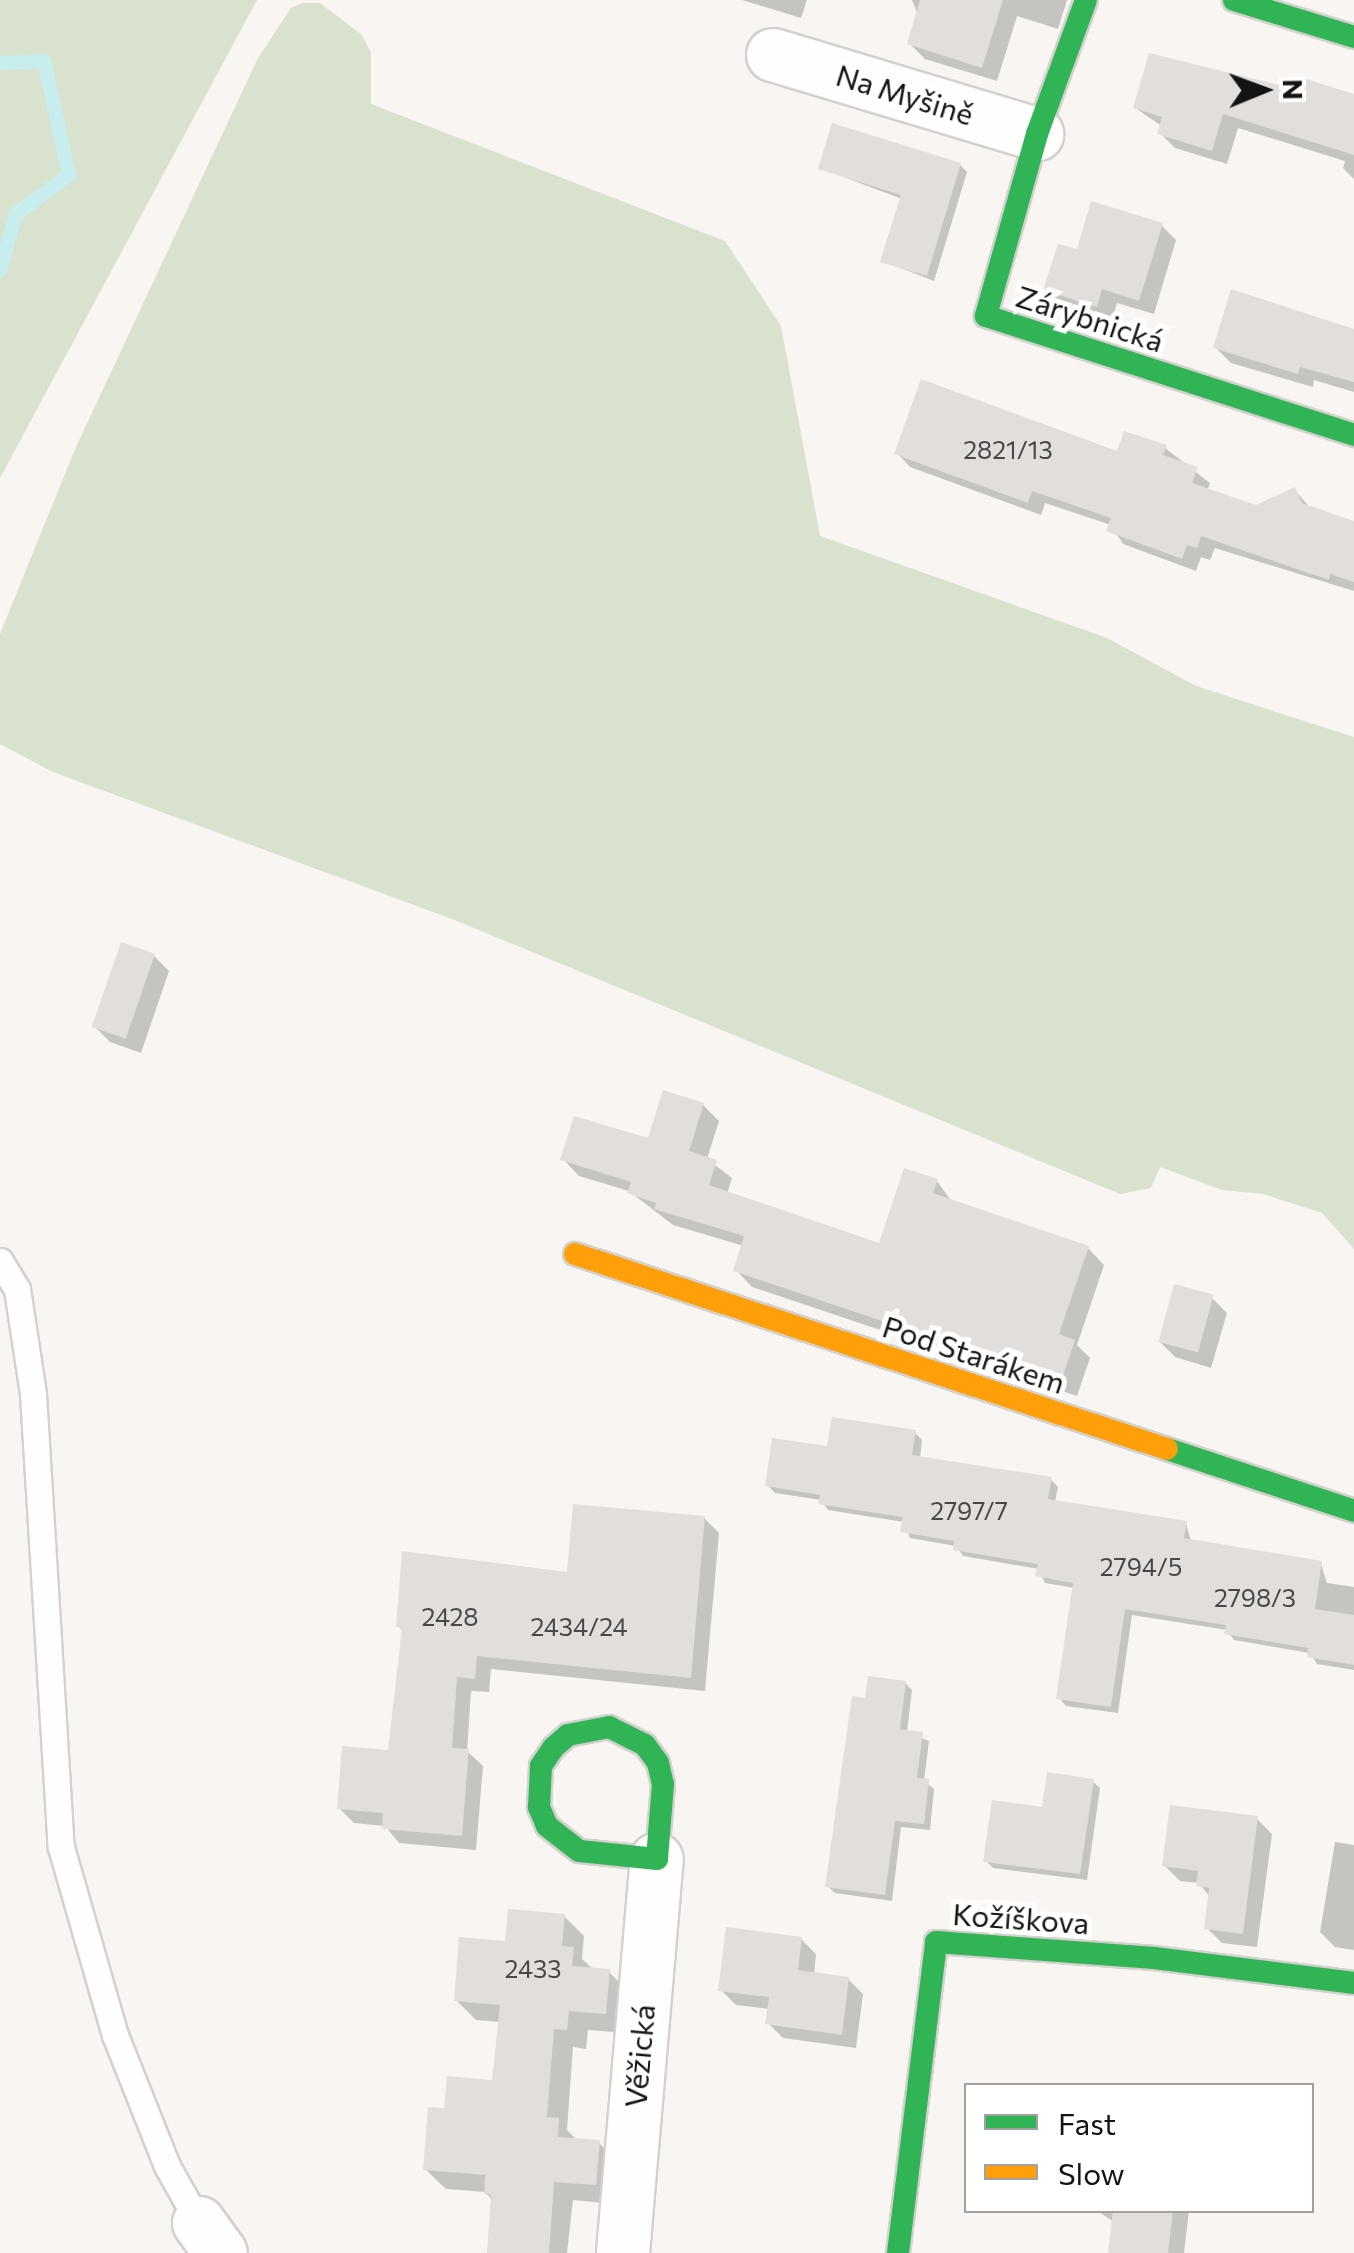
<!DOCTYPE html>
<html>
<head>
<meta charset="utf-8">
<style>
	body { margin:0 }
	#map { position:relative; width:1354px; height:2253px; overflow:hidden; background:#f8f5f2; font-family:Commissioner,sans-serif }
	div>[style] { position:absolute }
	.green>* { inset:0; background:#d8e2cf }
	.shadow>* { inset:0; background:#0003 }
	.stream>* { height:14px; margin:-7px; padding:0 7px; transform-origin:7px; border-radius:7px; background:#c8edef }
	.building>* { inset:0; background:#e1dedc; transform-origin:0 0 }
	.roads { filter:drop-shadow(2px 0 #d3d1ce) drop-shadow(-2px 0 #d3d1ce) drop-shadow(0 2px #d3d1ce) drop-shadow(0 -2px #d3d1ce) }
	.lane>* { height:25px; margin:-12.5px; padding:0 12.5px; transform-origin:12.5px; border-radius:12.5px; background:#fefefd }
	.street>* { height:52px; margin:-26px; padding:0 26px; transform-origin:26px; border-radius:26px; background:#fefefd }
	.fast>* { height:22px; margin:-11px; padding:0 11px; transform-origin:11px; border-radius:11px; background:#30b455 }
	.slow>* { height:22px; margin:-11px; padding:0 11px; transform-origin:11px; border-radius:11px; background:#ff9f0a }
	span { translate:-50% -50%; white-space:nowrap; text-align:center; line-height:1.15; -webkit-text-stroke:10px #fff; paint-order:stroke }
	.number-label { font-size:25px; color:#4a4846 }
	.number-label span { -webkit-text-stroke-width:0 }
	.street-label { font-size:30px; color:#161412 }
	.legend { position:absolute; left:964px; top:2083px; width:350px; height:130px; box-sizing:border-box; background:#fff; border:2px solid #a2a1a0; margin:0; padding:12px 18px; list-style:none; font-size:30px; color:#161412 }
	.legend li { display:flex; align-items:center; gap:20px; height:50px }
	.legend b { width:50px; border:2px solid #a2a1a0 }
	.north { position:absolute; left:1214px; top:40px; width:100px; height:100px; -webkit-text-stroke:8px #fff; paint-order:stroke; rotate:89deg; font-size:28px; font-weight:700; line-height:40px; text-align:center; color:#161412 }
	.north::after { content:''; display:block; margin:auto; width:35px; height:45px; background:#161412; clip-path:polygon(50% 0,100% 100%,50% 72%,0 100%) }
</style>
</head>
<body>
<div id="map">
	<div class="green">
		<div style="clip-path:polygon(0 0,257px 0,0 478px)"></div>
		<div style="clip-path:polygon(302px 3px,320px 3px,362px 35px,371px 53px,371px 104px,725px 241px,781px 326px,820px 536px,1107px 638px,1196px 686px,1354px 737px,1354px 1249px,1322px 1213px,1263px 1194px,1222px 1190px,1160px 1167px,1151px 1188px,1120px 1194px,452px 919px,53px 772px,0 744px,0 634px,76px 447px,258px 58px,291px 8px)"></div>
	</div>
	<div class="shadow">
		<div style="clip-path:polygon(742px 0,807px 0,801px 18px)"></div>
		<div style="clip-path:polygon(912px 0,1067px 0,1058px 29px,1017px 16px,997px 81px,925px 59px,910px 44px,918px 15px)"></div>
		<div style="clip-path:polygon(1304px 94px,1354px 97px,1354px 179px,1343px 168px,1345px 161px,1238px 128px,1227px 164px,1175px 148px,1160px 133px,1162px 126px,1135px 108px)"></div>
		<div style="clip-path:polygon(960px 165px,967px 172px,934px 281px,883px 261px,902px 199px,820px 168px)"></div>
		<div style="clip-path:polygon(1161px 225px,1176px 240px,1154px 314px,1117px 303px,1112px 320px,1061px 304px,1046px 289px)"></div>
		<div style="clip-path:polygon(1354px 332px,1354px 392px,1314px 380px,1313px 387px,1231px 363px,1216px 348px)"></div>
		<div style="clip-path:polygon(1165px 448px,1210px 483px,1207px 491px,1256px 508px,1295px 490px,1310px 508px,1354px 524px,1354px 591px,1215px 548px,1210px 560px,1201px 557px,1196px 571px,1123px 544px,1111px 525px,1045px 503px,1041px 515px,910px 467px,897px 453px,1118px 454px)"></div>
		<div style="clip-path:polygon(154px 956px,169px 971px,141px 1053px,110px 1042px,95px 1027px)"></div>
		<div style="clip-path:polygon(703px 1105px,719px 1121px,707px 1159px,732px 1178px,727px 1194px,881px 1247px,937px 1181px,952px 1202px,1088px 1248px,1104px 1265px,1077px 1345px,1090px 1358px,1077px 1396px,752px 1287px,736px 1270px,744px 1246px,673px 1225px,629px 1191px,579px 1176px,563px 1159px,649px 1141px)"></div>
		<div style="clip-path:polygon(1212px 1298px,1227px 1313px,1211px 1368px,1175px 1357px,1160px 1342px)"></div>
		<div style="clip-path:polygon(915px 1433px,922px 1440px,920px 1458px,1050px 1479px,1058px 1487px,1055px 1502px,1186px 1523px,1191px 1542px,1321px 1564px,1327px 1583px,1354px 1587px,1354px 1670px,1317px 1664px,1310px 1653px,1234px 1640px,1227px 1630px,1132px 1615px,1118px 1713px,1066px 1706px,1059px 1698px,1075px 1588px,1045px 1583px,1039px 1569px,963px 1556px,956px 1546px,910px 1538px,904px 1522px,828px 1510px,821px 1500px,775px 1493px,767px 1485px,829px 1449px)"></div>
		<div style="clip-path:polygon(704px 1518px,719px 1533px,705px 1691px,491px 1669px,489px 1692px,471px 1691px,467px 1751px,483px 1766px,476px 1850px,399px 1843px,385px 1826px,354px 1823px,339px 1808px,391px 1752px,404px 1632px,398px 1626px,569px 1574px)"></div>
		<div style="clip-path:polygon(905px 1683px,912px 1690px,907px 1732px,929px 1741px,924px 1781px,934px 1789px,930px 1830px,901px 1827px,892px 1901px,835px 1893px,828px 1886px,868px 1700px)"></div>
		<div style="clip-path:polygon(1092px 1781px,1100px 1788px,1087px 1880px,993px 1868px,986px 1861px,1044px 1810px)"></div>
		<div style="clip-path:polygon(1257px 1819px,1272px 1834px,1257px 1947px,1222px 1943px,1207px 1928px,1210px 1897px,1199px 1883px,1180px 1881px,1165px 1866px)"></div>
		<div style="clip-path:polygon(1335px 1842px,1354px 1845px,1354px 1950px,1335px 1947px,1320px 1932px)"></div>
		<div style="clip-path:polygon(564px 1916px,584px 1936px,582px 1959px,594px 1970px,609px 1972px,629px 1992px,626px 2033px,588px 2030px,586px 2049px,573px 2047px,567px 2130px,578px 2141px,599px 2143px,619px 2163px,615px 2204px,573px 2200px,567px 2253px,489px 2253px,493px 2201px,485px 2192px,446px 2189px,425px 2169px,446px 2111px,494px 2082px,501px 2022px,476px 2020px,456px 2000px,507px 1944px)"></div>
		<div style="clip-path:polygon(801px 1939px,816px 1954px,814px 1974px,848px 1979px,863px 1994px,856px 2048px,783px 2038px,768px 2023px,770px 2009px,736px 2005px,721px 1990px)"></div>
		<div style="clip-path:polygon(1096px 2210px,1189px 2210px,1184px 2253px,1110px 2253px,1114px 2222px)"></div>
	</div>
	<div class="stream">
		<div style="left:0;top:63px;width:44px;rotate:-2.6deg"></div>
		<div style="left:44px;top:61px;width:117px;rotate:77.6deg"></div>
		<div style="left:69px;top:175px;width:66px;rotate:143.7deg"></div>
		<div style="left:16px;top:214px;width:59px;rotate:105.7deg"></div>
	</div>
	<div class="building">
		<div style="clip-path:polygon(920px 0,1003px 0,982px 68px,907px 44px)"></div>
		<div style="clip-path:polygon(1149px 53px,1303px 91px,1306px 79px,1354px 94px,1354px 155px,1223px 114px,1212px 151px,1157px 134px,1162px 117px,1133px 108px)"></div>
		<div style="clip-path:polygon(832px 123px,961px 163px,927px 276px,880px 262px,901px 195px,818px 169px)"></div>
		<div style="clip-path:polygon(1091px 201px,1163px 223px,1139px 301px,1102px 289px,1097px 307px,1043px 290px,1058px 244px,1077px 249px)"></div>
		<div style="clip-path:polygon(1231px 289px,1354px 329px,1354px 382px,1300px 367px,1298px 374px,1213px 348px)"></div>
		<div style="clip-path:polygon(921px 379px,1117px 451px,1124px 431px,1167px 445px,1163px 455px,1198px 467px,1192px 483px,1256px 505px,1295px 487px,1302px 503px,1354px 521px,1354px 582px,1330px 574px,1329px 580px,1201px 536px,1197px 548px,1187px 545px,1182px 559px,1106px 531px,1111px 518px,1032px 491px,1028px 503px,894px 454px)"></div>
		<div style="left:121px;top:942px;width:36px;height:90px;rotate:19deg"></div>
		<div style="clip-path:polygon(663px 1090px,704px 1103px,689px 1151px,717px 1160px,709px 1185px,879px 1243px,904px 1168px,938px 1179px,933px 1193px,1089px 1246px,1059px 1334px,1075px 1340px,1061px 1381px,733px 1271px,744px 1236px,654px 1209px,656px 1203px,627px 1193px,631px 1182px,560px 1160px,574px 1116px,648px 1138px)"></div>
		<div style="left:1174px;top:1284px;width:41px;height:60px;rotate:15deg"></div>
		<div style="clip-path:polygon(832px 1417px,916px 1430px,912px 1455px,1052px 1477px,1048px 1499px,1187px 1521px,1184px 1538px,1322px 1561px,1315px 1609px,1354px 1615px,1354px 1665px,1307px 1657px,1308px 1648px,1224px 1634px,1226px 1625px,1125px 1609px,1111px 1707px,1056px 1699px,1073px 1583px,1035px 1576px,1038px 1564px,953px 1550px,954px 1541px,900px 1532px,902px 1517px,818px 1504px,820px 1495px,765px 1486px,772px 1438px,827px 1446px)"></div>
		<div style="clip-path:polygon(573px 1504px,705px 1516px,691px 1678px,477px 1656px,475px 1679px,457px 1677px,452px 1748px,469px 1749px,462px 1836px,382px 1829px,383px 1813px,337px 1809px,342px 1746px,388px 1750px,402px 1628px,396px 1627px,402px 1551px,567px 1572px)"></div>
		<div style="clip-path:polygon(868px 1676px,906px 1681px,900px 1729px,923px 1732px,917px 1778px,929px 1779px,924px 1824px,895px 1821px,885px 1895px,825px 1887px,852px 1696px,865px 1698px)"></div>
		<div style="clip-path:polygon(1047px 1772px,1094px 1779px,1080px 1874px,983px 1862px,992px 1800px,1042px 1807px)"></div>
		<div style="clip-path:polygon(1170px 1805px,1258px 1816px,1243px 1934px,1204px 1929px,1209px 1888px,1196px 1886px,1198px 1871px,1162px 1866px)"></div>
		<div style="clip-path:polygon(508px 1909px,565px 1914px,562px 1946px,574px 1947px,572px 1966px,610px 1969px,606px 2014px,569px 2011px,567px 2030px,554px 2029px,547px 2117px,559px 2118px,558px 2137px,600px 2140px,596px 2185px,554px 2182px,549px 2253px,487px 2253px,491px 2195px,484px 2194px,485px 2175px,423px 2170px,428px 2107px,444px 2108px,447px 2076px,492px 2080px,500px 2005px,454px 2001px,459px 1937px,505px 1941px)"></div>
		<div style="clip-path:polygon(726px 1927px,802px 1937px,798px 1970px,849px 1977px,842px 2035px,765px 2024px,769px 1997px,718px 1991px)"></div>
		<div style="clip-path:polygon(1113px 2210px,1173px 2210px,1168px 2253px,1108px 2253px)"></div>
	</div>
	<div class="roads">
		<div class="lane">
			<div style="left:0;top:1261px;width:33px;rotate:59deg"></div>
			<div style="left:17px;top:1289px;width:106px;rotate:81.3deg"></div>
			<div style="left:33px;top:1394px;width:454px;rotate:86.5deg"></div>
			<div style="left:61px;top:1847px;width:196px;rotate:74deg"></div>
			<div style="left:115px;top:2035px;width:141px;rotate:68.3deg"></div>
			<div style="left:167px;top:2166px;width:65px;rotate:60.7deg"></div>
		</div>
		<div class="street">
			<div style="left:773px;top:55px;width:276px;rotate:16.7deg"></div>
			<div style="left:199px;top:2223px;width:37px;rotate:54deg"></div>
			<div style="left:623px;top:2253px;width:395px;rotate:-85.1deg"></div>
		</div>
		<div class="fast">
			<div style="left:1086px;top:0;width:143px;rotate:110.1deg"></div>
			<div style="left:1037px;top:134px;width:189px;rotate:105.7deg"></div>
			<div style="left:986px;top:316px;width:387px;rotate:17.9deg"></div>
			<div style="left:1234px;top:0;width:126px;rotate:17.1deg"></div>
			<div style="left:1167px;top:1449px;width:197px;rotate:18.3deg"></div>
			<div style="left:609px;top:1727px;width:40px;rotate:26.6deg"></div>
			<div style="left:645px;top:1745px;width:22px;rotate:54deg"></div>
			<div style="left:658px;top:1763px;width:22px;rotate:77deg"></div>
			<div style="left:663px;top:1784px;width:75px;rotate:94.6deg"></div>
			<div style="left:657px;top:1859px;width:78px;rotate:-174.1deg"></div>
			<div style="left:579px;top:1851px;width:41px;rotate:-142deg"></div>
			<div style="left:547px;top:1826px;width:21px;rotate:-113deg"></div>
			<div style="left:539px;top:1807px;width:41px;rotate:-87.2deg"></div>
			<div style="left:541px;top:1766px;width:22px;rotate:-56deg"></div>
			<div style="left:553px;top:1748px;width:20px;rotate:-41deg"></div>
			<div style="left:568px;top:1735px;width:42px;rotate:-11deg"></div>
			<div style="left:898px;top:2253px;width:313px;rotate:-83deg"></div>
			<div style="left:936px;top:1942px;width:219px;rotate:4.2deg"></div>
			<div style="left:1154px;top:1958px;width:202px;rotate:7.1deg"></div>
		</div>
		<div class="slow">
			<div style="left:575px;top:1254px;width:623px;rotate:18.23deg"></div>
		</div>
	</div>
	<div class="number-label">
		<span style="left:1008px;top:449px">2821/13</span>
		<span style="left:969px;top:1510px">2797/7</span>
		<span style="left:1141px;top:1566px">2794/5</span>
		<span style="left:1255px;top:1597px">2798/3</span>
		<span style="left:450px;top:1616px">2428</span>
		<span style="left:579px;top:1626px">2434/24</span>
		<span style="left:533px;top:1968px">2433</span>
	</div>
	<div class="street-label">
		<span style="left:905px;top:94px;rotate:17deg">Na Myšině</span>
		<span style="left:1090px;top:318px;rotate:18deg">Zárybnická</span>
		<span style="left:974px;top:1354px;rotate:18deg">Pod Starákem</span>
		<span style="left:1021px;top:1918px;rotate:4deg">Kožíškova</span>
		<span style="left:639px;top:2056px;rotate:-85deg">Věžická</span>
	</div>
	<ul class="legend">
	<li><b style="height:12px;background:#30b455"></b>Fast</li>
	<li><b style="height:12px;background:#ff9f0a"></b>Slow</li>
	</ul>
	<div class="north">N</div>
</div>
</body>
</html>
